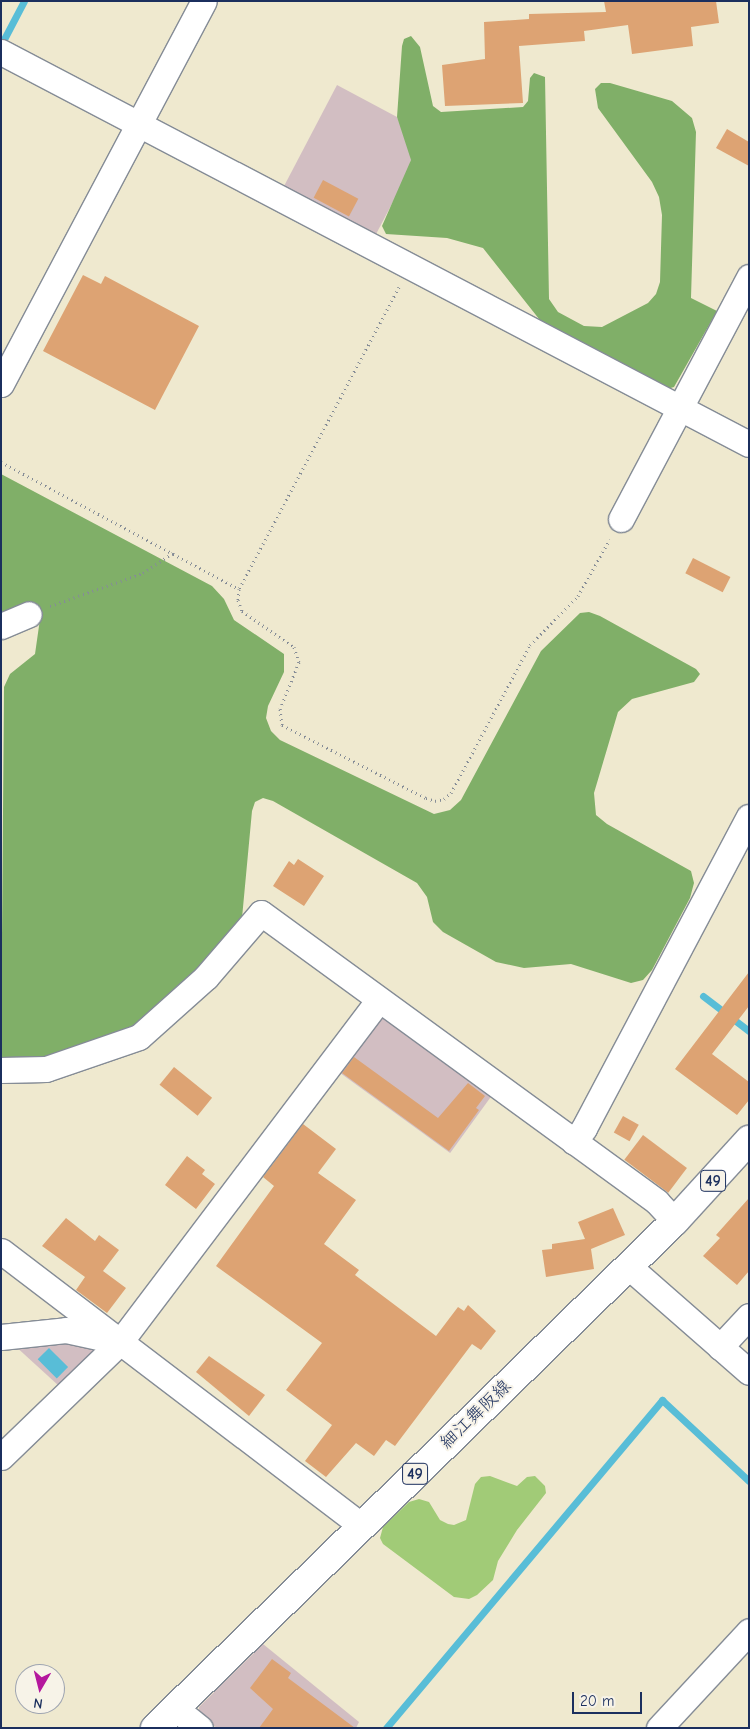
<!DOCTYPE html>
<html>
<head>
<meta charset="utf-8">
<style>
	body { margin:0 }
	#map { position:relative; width:750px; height:1729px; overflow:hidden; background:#efe9cf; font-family:"Comic Neue","Klee One",sans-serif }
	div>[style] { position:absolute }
	.industrial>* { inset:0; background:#d2bec2; transform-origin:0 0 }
	.green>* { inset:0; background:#a1cb77 }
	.forest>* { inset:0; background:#80af68 }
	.water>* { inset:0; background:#58bdd7; transform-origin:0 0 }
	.stream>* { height:7px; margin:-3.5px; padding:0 3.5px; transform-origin:3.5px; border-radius:3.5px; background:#58bdd7 }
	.building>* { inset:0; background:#dda373; transform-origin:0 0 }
	.path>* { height:3px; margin-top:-1.5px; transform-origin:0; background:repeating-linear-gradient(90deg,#858c96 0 1px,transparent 0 5px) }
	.roads { filter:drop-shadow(1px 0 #858c96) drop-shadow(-1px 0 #858c96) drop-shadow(0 1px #858c96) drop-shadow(0 -1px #858c96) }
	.minor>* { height:25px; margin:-12.5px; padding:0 12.5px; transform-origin:12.5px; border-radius:12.5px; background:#fff }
	.major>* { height:28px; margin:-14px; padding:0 14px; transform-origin:14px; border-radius:14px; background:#fff }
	span { translate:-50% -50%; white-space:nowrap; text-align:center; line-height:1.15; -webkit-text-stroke:4px #f7f3e8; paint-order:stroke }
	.shield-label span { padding:1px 4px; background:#f7f3e8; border:1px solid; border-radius:4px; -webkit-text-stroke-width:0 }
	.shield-label { font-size:16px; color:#1b2f5e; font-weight:700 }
	.street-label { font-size:18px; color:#1b2f5e }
	.frame { position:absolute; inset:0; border:2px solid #1b2f5e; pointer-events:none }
	.north { position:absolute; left:15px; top:1664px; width:50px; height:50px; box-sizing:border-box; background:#f7f3e8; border:1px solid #9fa5b1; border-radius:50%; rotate:188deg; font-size:14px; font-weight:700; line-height:20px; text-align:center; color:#1b2f5e }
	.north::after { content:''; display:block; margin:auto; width:18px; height:22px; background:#b5179e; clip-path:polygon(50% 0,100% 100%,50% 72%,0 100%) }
	.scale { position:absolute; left:572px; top:1692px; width:70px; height:22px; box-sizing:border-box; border:2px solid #1b2f5e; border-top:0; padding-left:6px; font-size:15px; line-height:18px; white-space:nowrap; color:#1b2f5e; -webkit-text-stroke:4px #f7f3e8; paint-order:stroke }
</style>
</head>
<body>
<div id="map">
	<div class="industrial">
		<div style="clip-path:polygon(337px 85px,397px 117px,409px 145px,411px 160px,407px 175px,374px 238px,282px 190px)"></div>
		<div style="left:382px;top:1012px;width:138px;height:74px;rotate:36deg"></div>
		<div style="clip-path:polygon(66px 1338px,94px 1345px,96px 1350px,59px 1386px,13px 1344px)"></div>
		<div style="clip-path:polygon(263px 1644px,359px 1722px,356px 1728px,217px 1728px,199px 1714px,199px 1707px)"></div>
	</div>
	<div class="green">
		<div style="clip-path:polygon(490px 1476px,517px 1486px,527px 1477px,535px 1476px,545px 1486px,546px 1493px,517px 1530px,498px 1561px,493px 1580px,477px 1595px,469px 1599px,454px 1597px,383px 1544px,380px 1538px,383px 1527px,409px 1502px,419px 1499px,429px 1502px,440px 1520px,448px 1524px,454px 1525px,466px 1520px,475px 1484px,481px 1477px)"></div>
	</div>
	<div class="forest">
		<div style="clip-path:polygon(411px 36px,420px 47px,433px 106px,441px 112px,523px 107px,528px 101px,530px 78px,534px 73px,545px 77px,549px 299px,558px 312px,584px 326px,602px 327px,648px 303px,656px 294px,660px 282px,662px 215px,659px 197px,652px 182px,598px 108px,595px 89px,601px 83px,610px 83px,672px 101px,692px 118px,696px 132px,691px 298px,717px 311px,674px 387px,667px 389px,543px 324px,483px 248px,447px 238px,386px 234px,382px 226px,411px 160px,397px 117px,402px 46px,404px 39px)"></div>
		<div style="clip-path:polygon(1px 474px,212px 586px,224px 599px,234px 620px,284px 654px,284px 672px,268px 706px,266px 718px,271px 731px,280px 740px,434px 814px,450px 810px,461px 800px,541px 651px,580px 613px,589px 612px,600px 616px,696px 669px,700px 674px,694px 682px,632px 699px,618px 712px,594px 793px,596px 815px,607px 824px,691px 871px,694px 883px,690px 898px,652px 970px,643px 980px,631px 983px,571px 964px,524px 968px,496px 962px,443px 932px,433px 922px,427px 897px,417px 883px,273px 801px,263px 798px,255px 802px,252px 811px,242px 918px,235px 931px,145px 1022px,57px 1057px,1px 1061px,4px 687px,10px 674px,35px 654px,40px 619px,1px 618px)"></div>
	</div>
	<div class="water">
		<div style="left:49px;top:1348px;width:27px;height:16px;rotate:45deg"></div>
	</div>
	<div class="stream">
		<div style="left:3px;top:41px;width:45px;rotate:-62.3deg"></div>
		<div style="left:703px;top:996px;width:58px;rotate:37.3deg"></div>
		<div style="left:386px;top:1728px;width:429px;rotate:-49.9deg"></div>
		<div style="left:662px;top:1400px;width:119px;rotate:43deg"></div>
	</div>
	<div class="building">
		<div style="clip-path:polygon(604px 1px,716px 1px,719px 23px,691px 27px,693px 46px,632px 54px,628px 25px,584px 31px,585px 41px,519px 46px,523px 103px,445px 106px,442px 65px,485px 59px,484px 22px,529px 19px,529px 14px,606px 12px)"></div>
		<div style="clip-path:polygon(727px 129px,749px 142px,749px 166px,716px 148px)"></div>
		<div style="left:323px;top:180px;width:40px;height:20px;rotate:28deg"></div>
		<div style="clip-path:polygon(83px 275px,101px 284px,105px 276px,199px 326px,155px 410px,43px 351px)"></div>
		<div style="left:693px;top:558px;width:42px;height:17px;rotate:27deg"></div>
		<div style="clip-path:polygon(298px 859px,324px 876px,304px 906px,273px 886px,289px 861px,294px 865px)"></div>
		<div style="clip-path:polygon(749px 972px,749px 1006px,712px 1054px,749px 1082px,749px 1100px,737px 1115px,675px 1069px)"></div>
		<div style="clip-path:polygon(354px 1057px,438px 1118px,468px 1083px,485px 1096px,476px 1108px,479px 1110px,449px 1151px,342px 1073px)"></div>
		<div style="left:174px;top:1067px;width:49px;height:23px;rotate:39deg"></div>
		<div style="left:623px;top:1116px;width:18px;height:19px;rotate:29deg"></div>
		<div style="clip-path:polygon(303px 1124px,336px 1149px,318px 1173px,356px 1200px,324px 1244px,359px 1270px,355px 1275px,436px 1336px,458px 1307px,464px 1311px,468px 1305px,496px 1331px,481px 1350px,472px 1344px,395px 1446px,386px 1440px,374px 1456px,356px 1443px,326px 1477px,305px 1461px,332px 1425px,286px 1390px,322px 1343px,216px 1266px,274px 1186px,263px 1177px)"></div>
		<div style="left:643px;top:1135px;width:55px;height:31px;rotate:37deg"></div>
		<div style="clip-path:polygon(187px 1156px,205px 1170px,202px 1174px,215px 1184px,196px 1209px,165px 1185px)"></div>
		<div style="clip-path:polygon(749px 1198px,749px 1271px,737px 1285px,703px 1256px,720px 1238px,716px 1235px)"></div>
		<div style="clip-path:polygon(613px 1208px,625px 1235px,591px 1249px,594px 1269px,546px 1277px,542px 1250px,552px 1249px,552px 1244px,585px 1239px,578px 1222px)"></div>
		<div style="clip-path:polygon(66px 1218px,95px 1241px,99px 1235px,119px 1250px,103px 1271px,126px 1288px,107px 1313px,76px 1290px,85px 1277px,42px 1246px)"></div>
		<div style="clip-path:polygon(209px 1356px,265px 1395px,249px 1416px,196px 1372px)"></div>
		<div style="clip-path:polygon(272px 1659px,291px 1673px,288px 1678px,355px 1728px,259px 1728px,273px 1709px,250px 1688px)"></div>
	</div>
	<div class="path">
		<div style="left:399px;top:287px;width:342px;rotate:117.9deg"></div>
		<div style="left:239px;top:589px;width:11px;rotate:95deg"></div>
		<div style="left:238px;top:600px;width:12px;rotate:70deg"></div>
		<div style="left:242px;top:611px;width:63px;rotate:34.7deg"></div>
		<div style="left:294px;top:647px;width:16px;rotate:72deg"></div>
		<div style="left:299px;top:662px;width:51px;rotate:112deg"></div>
		<div style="left:280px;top:709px;width:16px;rotate:83deg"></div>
		<div style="left:282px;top:725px;width:161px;rotate:26.9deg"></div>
		<div style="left:426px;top:798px;width:9px;rotate:18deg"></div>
		<div style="left:435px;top:801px;width:9px;rotate:-13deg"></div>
		<div style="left:444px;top:799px;width:9px;rotate:-41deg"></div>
		<div style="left:451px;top:793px;width:168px;rotate:-61.9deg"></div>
		<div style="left:530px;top:645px;width:69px;rotate:-45.6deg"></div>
		<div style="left:578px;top:596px;width:65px;rotate:-60.7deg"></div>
		<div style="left:1px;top:462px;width:270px;rotate:28.1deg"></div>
		<div style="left:50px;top:606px;width:99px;rotate:-19.5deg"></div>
		<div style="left:143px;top:573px;width:36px;rotate:-34deg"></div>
	</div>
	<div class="roads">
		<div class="minor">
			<div style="left:1px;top:52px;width:844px;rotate:27.66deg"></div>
			<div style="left:1px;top:384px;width:433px;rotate:-62.1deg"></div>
			<div style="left:621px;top:519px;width:274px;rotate:-62.1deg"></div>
			<div style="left:1px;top:626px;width:30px;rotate:-23deg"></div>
			<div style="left:1px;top:1070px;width:45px;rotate:-1.3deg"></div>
			<div style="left:46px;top:1069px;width:98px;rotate:-19deg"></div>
			<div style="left:139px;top:1037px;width:90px;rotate:-41.8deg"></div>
			<div style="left:206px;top:977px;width:84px;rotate:-49.3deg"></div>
			<div style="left:261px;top:913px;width:490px;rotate:36.1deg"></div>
			<div style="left:657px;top:1202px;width:26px;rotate:47deg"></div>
			<div style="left:574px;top:1142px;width:17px;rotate:-54deg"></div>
			<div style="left:584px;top:1128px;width:352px;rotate:-62.1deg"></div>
			<div style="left:1px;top:1251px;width:454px;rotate:37.3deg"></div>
			<div style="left:628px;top:1266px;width:161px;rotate:41.2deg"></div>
			<div style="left:1px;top:1337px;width:65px;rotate:-6.1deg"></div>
			<div style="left:66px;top:1330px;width:47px;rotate:12.3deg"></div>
			<div style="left:720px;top:1347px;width:42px;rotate:-46.9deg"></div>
			<div style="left:1px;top:1457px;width:165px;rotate:-44deg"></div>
			<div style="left:120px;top:1342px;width:429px;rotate:-52.9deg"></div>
			<div style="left:175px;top:1708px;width:32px;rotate:39deg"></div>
			<div style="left:659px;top:1728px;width:132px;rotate:-47.1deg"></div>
		</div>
		<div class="major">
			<div style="left:155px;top:1728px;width:726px;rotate:-44.27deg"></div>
			<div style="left:675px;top:1221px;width:110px;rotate:-47.6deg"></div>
		</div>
	</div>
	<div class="shield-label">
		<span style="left:713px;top:1181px">49</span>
		<span style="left:415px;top:1474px">49</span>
	</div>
	<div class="street-label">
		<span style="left:476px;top:1415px;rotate:-44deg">細江舞阪線</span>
	</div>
	<div class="frame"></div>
	<div class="north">N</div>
	<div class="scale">20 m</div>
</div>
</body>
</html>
